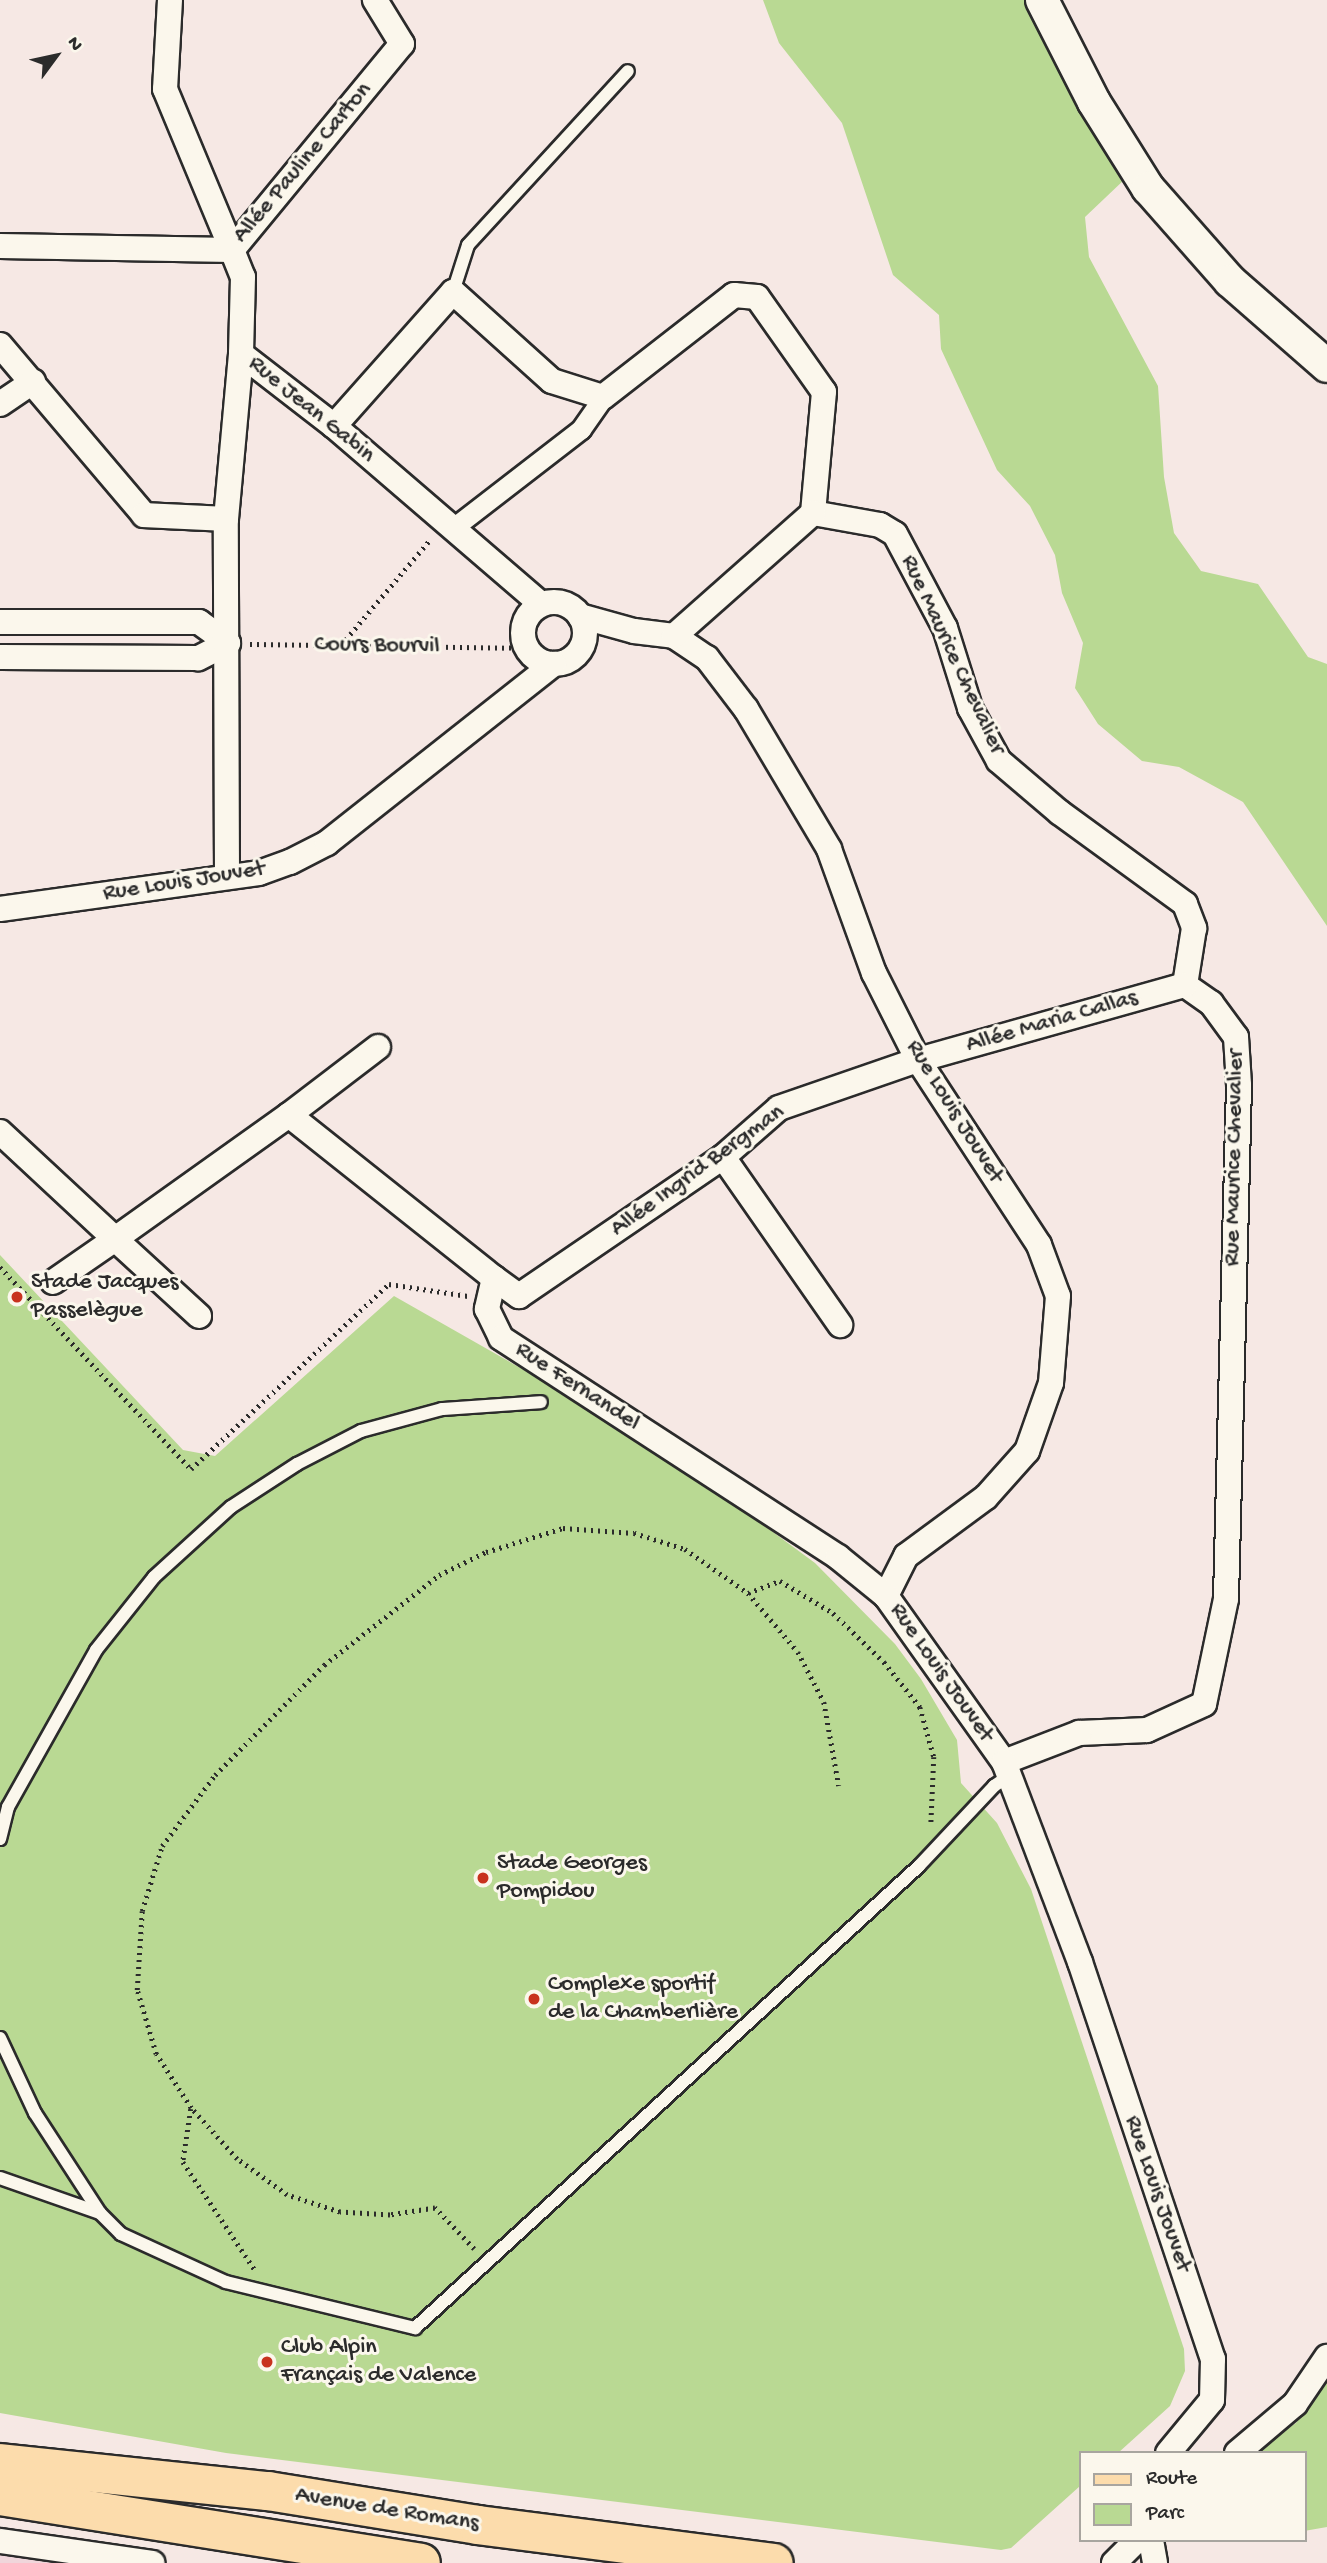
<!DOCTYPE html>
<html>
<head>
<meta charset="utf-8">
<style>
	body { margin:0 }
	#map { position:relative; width:1327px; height:2563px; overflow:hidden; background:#f6e8e4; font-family:"Gochi Hand",sans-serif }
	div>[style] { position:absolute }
	.built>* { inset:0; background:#f0d6db }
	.green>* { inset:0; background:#b9d993 }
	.path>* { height:4.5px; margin-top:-2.25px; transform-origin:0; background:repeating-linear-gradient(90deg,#2b2b2b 0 2px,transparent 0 7px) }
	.roads { filter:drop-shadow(2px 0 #2b2b2b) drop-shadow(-2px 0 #2b2b2b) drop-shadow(0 2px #2b2b2b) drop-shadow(0 -2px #2b2b2b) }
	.service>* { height:12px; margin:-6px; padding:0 6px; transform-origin:6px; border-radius:6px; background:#fbf7ec }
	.pedestrian>* { height:19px; margin:-9.5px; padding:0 9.5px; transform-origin:9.5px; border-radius:9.5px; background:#fbf7ec }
	.minor>* { height:24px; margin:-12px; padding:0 12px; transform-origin:12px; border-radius:12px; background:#fbf7ec }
	.minor>.ring { margin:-12px; padding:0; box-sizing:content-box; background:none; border:24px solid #fbf7ec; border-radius:50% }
	.tertiary>* { height:32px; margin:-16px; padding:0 16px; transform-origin:16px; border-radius:16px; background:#fbf7ec }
	.primary>* { height:38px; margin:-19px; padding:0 19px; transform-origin:19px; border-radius:19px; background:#fcdcac }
	.dots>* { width:19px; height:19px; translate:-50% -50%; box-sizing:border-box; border:4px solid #fbf7ec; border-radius:50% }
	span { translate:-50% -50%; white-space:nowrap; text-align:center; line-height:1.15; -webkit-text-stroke:6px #fbf7ec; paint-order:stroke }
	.street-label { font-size:24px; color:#2b2b2b }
	.poi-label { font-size:24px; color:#2b2b2b }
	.left { translate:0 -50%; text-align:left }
	.legend { position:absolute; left:1079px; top:2451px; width:228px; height:91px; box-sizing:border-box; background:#fbf7ec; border:2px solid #a8a59f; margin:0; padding:9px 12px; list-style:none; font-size:21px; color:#2b2b2b }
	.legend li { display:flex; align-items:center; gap:14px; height:35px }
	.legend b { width:35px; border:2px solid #a8a59f }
	.north { position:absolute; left:21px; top:21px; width:70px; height:70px; -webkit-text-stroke:5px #fbf7ec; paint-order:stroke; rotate:57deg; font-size:19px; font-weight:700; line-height:28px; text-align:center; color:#2b2b2b }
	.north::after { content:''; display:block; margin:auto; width:24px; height:32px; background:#2b2b2b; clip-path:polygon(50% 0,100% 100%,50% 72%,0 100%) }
</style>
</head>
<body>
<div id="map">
	<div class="built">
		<div style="clip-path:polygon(0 2546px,120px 2563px,0 2563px)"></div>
	</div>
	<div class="green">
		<div style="clip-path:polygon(763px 0,1024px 0,1077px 107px,1125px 179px,1085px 217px,1089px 257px,1158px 386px,1164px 477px,1174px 533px,1201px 571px,1258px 584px,1308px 657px,1327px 664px,1327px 926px,1243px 802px,1179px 767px,1142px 761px,1098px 724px,1075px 688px,1083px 643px,1062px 593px,1055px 555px,1030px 506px,997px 470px,941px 349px,939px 315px,893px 275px,842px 123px,779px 43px)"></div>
		<div style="clip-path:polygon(0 1255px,183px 1450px,215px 1456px,394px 1296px,652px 1443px,815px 1563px,895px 1644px,921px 1679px,957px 1740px,961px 1783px,997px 1823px,1031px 1889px,1184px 2349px,1185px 2371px,1170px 2406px,1118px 2453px,1080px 2453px,1080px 2486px,1011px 2548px,1001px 2550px,226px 2453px,0 2413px)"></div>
		<div style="clip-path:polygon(1327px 2378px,1327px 2527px,1304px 2531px,1304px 2453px,1250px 2453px,1296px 2423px)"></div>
	</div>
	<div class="path">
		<div style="left:250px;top:644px;width:276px;rotate:0.8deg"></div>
		<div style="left:341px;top:645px;width:136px;rotate:-49.8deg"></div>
		<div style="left:0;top:1267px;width:278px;rotate:46.6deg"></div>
		<div style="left:191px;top:1469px;width:271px;rotate:-43.1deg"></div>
		<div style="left:389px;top:1284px;width:80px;rotate:8.6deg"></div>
		<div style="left:748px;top:1593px;width:34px;rotate:-21deg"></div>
		<div style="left:780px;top:1581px;width:62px;rotate:31.1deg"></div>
		<div style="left:833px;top:1613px;width:71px;rotate:43.9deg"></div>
		<div style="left:884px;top:1662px;width:58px;rotate:51.3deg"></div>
		<div style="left:920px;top:1707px;width:52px;rotate:74.4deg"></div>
		<div style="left:934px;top:1757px;width:68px;rotate:92.5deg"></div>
		<div style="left:191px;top:2109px;width:54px;rotate:98.6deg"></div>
		<div style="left:183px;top:2162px;width:130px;rotate:56.3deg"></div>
		<div style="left:474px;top:2249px;width:57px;rotate:-133.6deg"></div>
		<div style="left:435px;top:2208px;width:46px;rotate:171.2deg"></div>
		<div style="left:390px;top:2215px;width:50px;rotate:-176.6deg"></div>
		<div style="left:340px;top:2212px;width:56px;rotate:-162.2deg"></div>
		<div style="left:287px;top:2195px;width:62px;rotate:-144.2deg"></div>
		<div style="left:237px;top:2159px;width:69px;rotate:-132deg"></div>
		<div style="left:191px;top:2108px;width:64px;rotate:-122.9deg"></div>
		<div style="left:156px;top:2054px;width:67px;rotate:-106.5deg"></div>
		<div style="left:137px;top:1990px;width:79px;rotate:-86.4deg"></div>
		<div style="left:142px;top:1911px;width:68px;rotate:-72.9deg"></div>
		<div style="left:162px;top:1846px;width:89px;rotate:-53.3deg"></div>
		<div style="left:215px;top:1775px;width:155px;rotate:-45.3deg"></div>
		<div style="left:324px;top:1665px;width:146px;rotate:-38deg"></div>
		<div style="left:439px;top:1575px;width:52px;rotate:-26.1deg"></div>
		<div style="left:486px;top:1552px;width:81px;rotate:-17.3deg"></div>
		<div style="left:563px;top:1528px;width:71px;rotate:4deg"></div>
		<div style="left:634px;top:1533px;width:53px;rotate:17.4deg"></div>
		<div style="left:685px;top:1549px;width:77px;rotate:34.9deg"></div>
		<div style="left:748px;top:1593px;width:77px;rotate:49.7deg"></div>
		<div style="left:798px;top:1652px;width:56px;rotate:62.5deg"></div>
		<div style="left:824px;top:1702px;width:85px;rotate:79.9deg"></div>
	</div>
	<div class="roads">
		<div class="service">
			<div style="left:453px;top:292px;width:49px;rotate:-72.3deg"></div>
			<div style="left:468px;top:245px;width:236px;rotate:-47.4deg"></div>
			<div style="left:0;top:1839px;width:33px;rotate:-76deg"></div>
			<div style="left:8px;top:1807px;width:180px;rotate:-60.7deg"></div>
			<div style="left:96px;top:1650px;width:93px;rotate:-51.5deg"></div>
			<div style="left:154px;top:1577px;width:104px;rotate:-42.3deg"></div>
			<div style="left:231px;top:1507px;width:79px;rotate:-33.1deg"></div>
			<div style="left:297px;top:1464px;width:72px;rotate:-27.3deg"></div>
			<div style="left:361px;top:1431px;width:84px;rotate:-15.2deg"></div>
			<div style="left:442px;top:1409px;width:99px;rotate:-4deg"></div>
			<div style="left:0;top:2038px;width:83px;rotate:65deg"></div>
			<div style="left:35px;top:2113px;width:119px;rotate:57deg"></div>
			<div style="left:100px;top:2213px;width:30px;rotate:45deg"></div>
			<div style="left:121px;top:2234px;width:115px;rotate:24.6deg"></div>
			<div style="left:226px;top:2282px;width:195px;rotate:13.7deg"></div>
			<div style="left:415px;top:2328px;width:684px;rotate:-42.51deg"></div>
			<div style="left:919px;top:1866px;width:110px;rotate:-46.8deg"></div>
			<div style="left:994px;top:1786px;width:18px;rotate:-34deg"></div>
			<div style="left:0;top:2178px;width:106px;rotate:19.3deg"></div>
		</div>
		<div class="pedestrian">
			<div style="left:453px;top:528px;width:162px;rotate:-37.7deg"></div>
			<div style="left:581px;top:429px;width:39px;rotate:-55deg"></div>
		</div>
		<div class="minor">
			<div style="left:170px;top:0;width:89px;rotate:93.2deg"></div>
			<div style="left:165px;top:89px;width:174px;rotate:67.4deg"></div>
			<div style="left:232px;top:250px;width:267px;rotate:-50.5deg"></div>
			<div style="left:402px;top:44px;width:52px;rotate:-121.5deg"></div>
			<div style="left:0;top:246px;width:232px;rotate:1deg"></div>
			<div style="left:232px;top:250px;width:29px;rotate:68deg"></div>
			<div style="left:243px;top:277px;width:77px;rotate:91.5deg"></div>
			<div style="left:241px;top:354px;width:118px;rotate:37.7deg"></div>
			<div style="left:334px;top:426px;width:273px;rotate:40.7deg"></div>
			<div style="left:0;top:345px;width:223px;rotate:49.7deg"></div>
			<div style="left:144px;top:515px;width:82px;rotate:2.8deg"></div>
			<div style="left:0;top:404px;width:40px;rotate:-34deg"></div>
			<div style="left:334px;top:426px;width:179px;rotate:-48.4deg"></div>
			<div style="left:453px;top:292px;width:133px;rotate:42deg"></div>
			<div style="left:552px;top:381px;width:53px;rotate:17.4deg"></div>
			<div style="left:603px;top:397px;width:166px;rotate:-37.9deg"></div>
			<div style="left:734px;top:295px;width:23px;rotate:5deg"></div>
			<div style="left:757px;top:297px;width:116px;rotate:54.8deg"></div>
			<div style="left:824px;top:392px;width:121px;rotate:95.2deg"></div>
			<div style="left:813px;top:513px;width:68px;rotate:10.2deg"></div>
			<div style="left:880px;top:525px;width:17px;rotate:31deg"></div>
			<div style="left:895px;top:534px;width:106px;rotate:62deg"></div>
			<div style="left:945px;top:628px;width:84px;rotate:72.6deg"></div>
			<div style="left:970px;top:708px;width:60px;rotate:61.3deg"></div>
			<div style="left:999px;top:761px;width:79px;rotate:40.4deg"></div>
			<div style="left:1059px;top:812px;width:156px;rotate:36.1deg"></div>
			<div style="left:1185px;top:904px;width:26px;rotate:69deg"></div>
			<div style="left:1194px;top:928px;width:58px;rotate:99deg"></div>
			<div style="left:1185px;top:985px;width:32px;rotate:35deg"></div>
			<div style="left:1211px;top:1003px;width:42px;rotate:53.7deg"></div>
			<div style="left:1236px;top:1037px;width:48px;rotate:86.4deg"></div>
			<div style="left:1239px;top:1085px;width:514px;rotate:91.45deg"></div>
			<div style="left:1226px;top:1599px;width:107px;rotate:101.8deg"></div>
			<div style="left:1204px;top:1704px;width:63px;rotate:155.5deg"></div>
			<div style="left:1147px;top:1730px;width:68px;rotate:177.5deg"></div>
			<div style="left:1079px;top:1733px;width:80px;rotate:158.9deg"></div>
			<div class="ring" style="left:523px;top:602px;width:38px;height:38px"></div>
			<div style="left:580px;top:616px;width:56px;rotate:15.5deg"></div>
			<div style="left:634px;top:631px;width:40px;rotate:7.1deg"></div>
			<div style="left:674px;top:636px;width:40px;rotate:34deg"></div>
			<div style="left:707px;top:658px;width:64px;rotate:52.6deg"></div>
			<div style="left:746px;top:709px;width:163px;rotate:59.3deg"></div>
			<div style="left:829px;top:849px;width:132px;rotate:70.1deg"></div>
			<div style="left:874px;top:973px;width:97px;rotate:63.2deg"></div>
			<div style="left:918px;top:1060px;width:221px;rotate:56.8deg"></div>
			<div style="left:1039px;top:1245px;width:54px;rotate:69.6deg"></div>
			<div style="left:1058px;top:1296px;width:87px;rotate:94.6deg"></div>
			<div style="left:1051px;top:1383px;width:72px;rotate:109.4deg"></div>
			<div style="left:1027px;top:1451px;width:62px;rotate:131.7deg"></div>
			<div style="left:986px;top:1497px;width:99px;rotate:143.6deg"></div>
			<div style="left:906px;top:1556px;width:45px;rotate:116.6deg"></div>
			<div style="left:886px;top:1596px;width:204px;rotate:54.6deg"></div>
			<div style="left:1004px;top:1762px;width:214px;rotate:69.2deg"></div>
			<div style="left:1080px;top:1962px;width:419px;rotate:71.5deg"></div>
			<div style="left:1213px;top:2359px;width:41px;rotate:91.4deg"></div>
			<div style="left:1212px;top:2400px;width:69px;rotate:129.7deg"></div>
			<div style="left:0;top:622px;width:199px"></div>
			<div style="left:199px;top:622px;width:36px;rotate:36deg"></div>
			<div style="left:228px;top:643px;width:34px;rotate:153deg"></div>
			<div style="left:198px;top:658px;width:198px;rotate:-179.7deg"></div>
			<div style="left:674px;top:636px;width:186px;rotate:-41.5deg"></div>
			<div style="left:227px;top:875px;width:356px;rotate:-90.2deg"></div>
			<div style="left:226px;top:519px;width:166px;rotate:-84.8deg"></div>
			<div style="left:0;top:909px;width:261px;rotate:-7.9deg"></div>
			<div style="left:259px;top:873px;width:33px;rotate:-20deg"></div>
			<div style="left:290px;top:862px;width:42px;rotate:-27.2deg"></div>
			<div style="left:327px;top:843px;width:289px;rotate:-38.3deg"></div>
			<div style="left:289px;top:1115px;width:112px;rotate:-37.4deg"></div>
			<div style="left:0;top:1132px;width:157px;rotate:42.9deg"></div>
			<div style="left:115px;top:1239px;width:214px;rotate:-35.5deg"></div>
			<div style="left:289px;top:1115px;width:262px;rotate:38.5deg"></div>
			<div style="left:494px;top:1278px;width:32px;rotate:103deg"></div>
			<div style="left:487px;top:1309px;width:32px;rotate:64deg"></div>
			<div style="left:501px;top:1338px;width:402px;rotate:33deg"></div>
			<div style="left:838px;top:1557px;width:62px;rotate:39.1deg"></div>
			<div style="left:723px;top:1157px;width:205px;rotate:55.1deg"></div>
			<div style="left:494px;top:1278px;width:31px;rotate:36deg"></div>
			<div style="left:519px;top:1296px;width:247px;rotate:-34.3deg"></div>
			<div style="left:723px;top:1157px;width:74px;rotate:-41.2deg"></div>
			<div style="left:779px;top:1108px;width:147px;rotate:-19.1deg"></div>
			<div style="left:918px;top:1060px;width:277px;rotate:-15.7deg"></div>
			<div style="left:53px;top:1282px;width:75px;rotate:-34.7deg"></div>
			<div style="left:115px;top:1239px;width:114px;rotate:42.5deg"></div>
			<div style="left:1237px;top:2453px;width:76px;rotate:-40.2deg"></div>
			<div style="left:1295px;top:2404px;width:57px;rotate:-55.8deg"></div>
			<div style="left:1151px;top:2540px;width:23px;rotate:80deg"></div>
			<div style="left:0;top:2541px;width:154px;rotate:8.2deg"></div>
			<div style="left:1114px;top:2563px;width:33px;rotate:-45deg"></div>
		</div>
		<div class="tertiary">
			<div style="left:1042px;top:0;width:114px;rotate:63deg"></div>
			<div style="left:1094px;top:102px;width:102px;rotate:57.9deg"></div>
			<div style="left:1148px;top:188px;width:124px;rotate:48.6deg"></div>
			<div style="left:1230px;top:281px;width:129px;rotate:41.2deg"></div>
		</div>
		<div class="primary">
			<div style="left:0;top:2463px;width:269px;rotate:6deg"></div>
			<div style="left:268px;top:2491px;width:213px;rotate:9.2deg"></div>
			<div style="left:478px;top:2525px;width:298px;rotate:7.3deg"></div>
			<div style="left:0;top:2496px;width:426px;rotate:9deg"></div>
		</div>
	</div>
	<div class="dots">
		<div style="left:17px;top:1297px;background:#c8321e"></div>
		<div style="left:483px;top:1878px;background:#c8321e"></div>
		<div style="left:534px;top:1999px;background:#c8321e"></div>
		<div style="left:267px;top:2362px;background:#c8321e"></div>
	</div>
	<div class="street-label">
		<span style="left:303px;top:163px;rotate:-50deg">Allée Pauline Carton</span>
		<span style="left:311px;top:410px;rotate:39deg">Rue Jean Gabin</span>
		<span style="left:377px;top:646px;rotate:1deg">Cours Bourvil</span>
		<span style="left:952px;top:655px;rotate:65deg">Rue Maurice Chevalier</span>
		<span style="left:184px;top:882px;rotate:-9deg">Rue Louis Jouvet</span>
		<span style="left:1052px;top:1022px;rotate:-16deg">Allée Maria Callas</span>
		<span style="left:954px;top:1112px;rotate:58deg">Rue Louis Jouvet</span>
		<span style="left:1235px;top:1158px;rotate:-89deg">Rue Maurice Chevalier</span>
		<span style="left:698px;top:1171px;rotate:-36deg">Allée Ingrid Bergman</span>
		<span style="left:577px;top:1387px;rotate:33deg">Rue Fernandel</span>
		<span style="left:941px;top:1673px;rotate:55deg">Rue Louis Jouvet</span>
		<span style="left:1157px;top:2194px;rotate:71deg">Rue Louis Jouvet</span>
		<span style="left:387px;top:2510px;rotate:9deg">Avenue de Romans</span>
	</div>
	<div class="poi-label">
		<span class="left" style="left:31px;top:1297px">Stade Jacques<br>Passelègue</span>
		<span class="left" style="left:497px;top:1878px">Stade Georges<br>Pompidou</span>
		<span class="left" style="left:548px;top:1999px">Complexe sportif<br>de la Chamberlière</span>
		<span class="left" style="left:281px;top:2362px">Club Alpin<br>Français de Valence</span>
	</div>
	<ul class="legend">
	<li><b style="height:9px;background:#fcdcac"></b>Route</li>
	<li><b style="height:19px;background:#b9d993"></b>Parc</li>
	</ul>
	<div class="north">N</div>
</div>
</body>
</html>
